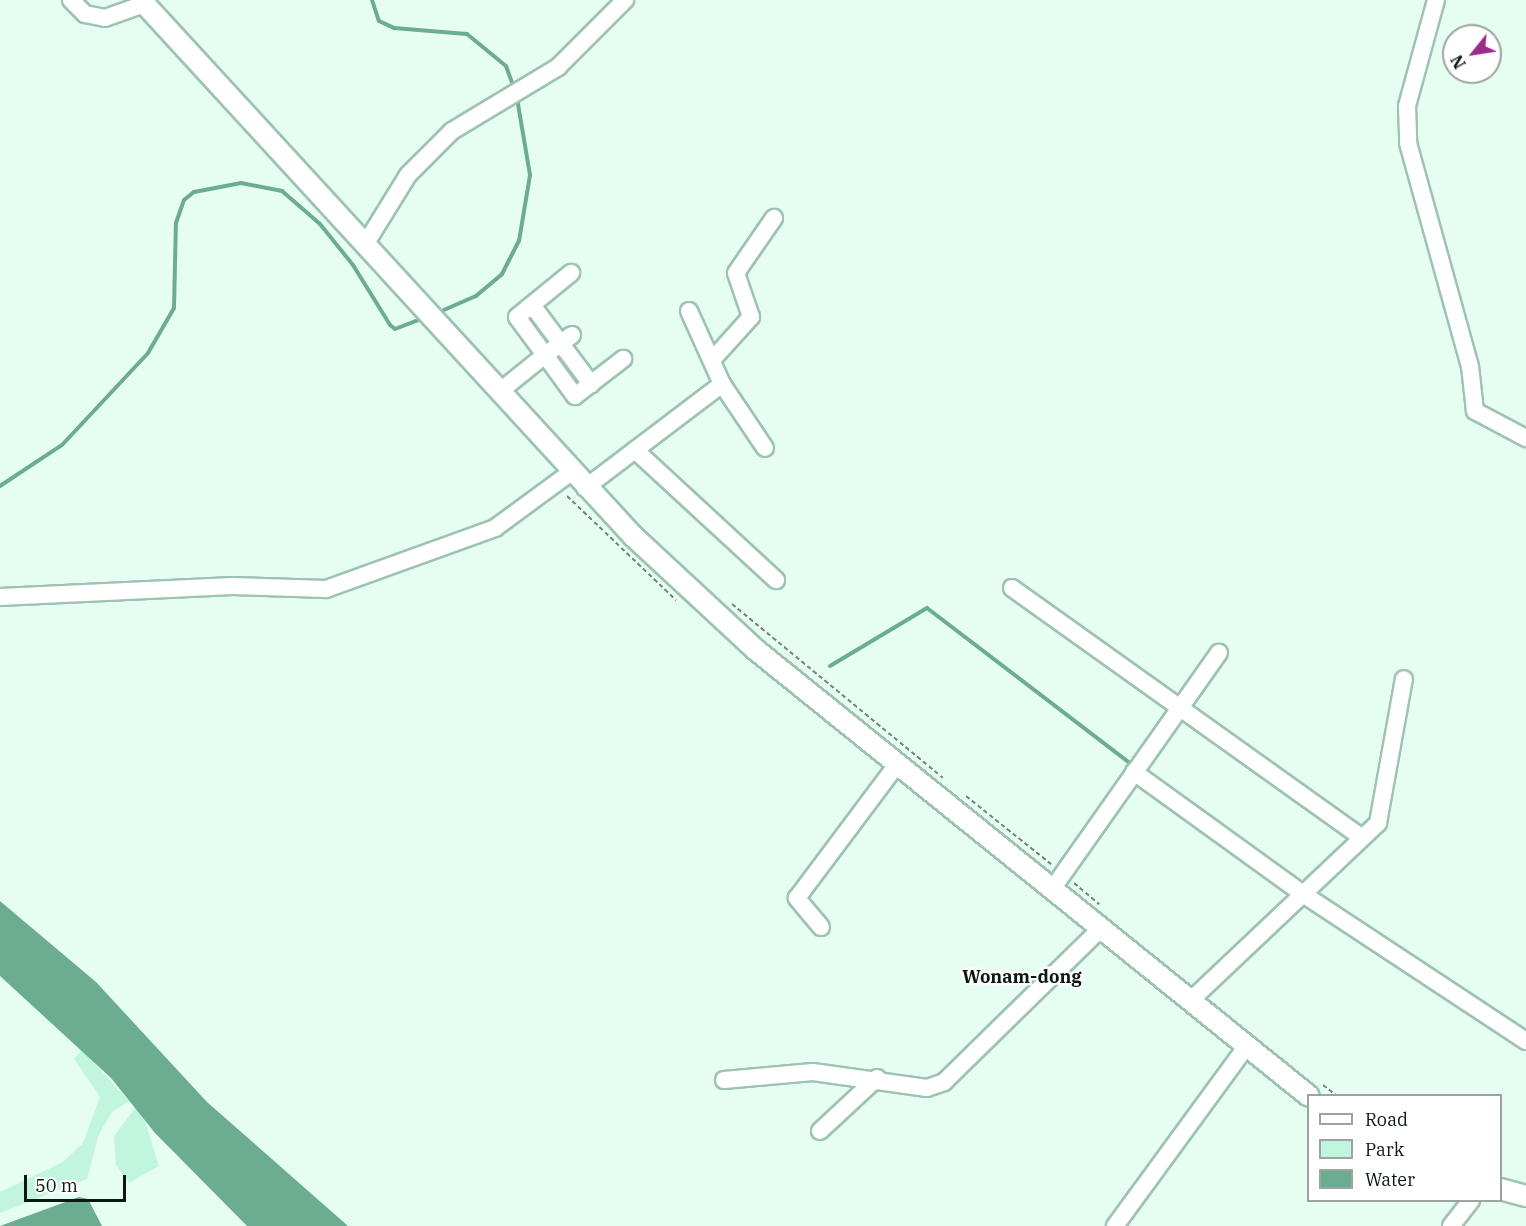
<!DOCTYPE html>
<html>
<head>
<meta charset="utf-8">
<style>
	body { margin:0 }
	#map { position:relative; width:1526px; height:1226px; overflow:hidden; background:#e6fdf2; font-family:"IBM Plex Serif",serif }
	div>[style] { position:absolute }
	.green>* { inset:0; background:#c2f5dd }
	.water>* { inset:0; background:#6cad91 }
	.stream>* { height:4px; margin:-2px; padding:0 2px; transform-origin:2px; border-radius:2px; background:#6cad91 }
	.path>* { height:2px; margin-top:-1px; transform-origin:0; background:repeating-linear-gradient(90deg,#72847b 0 4.5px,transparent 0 7.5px) }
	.roads { filter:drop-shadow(2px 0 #9ec3b2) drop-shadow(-2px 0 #9ec3b2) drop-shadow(0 2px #9ec3b2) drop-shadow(0 -2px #9ec3b2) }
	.minor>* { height:16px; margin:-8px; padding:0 8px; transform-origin:8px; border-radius:8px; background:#fff }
	.major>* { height:20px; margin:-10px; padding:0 10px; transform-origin:10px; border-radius:10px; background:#fff }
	span { translate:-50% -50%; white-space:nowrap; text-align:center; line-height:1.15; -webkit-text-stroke:4.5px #fff; paint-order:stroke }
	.quarter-label { font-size:18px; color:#0a1812; font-weight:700 }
	.legend { position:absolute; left:1307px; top:1094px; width:195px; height:108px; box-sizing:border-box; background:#fff; border:2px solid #9da3a0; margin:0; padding:8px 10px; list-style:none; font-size:18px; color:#0a1812 }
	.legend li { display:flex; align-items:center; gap:12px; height:30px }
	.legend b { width:30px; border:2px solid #9da3a0 }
	.north { position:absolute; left:1442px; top:24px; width:60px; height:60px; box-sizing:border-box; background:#fff; border:2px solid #9da3a0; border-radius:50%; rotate:240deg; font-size:16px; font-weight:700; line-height:24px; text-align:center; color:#0a1812 }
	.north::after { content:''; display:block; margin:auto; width:21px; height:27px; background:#9c2c8a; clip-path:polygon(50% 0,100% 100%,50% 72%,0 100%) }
	.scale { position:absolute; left:24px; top:1175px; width:102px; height:27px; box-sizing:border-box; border:3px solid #0a1812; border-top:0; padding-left:8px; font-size:18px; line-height:21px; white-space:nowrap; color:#0a1812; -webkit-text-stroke:4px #fff; paint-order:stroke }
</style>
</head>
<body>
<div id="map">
	<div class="green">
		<div style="clip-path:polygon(82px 1050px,129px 1101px,112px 1112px,99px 1134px,87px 1179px,0 1213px,0 1192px,63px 1162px,83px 1143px,100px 1097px,74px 1059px)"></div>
		<div style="clip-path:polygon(135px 1108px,145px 1121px,159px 1166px,129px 1183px,116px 1165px,114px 1136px)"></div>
	</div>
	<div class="water">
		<div style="clip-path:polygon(0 901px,96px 982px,207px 1102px,348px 1226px,247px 1226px,155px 1133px,111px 1078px,0 976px)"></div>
		<div style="clip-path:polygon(79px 1197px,88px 1199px,102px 1226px,0 1226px)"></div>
	</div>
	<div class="stream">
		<div style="left:372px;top:0;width:22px;rotate:72deg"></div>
		<div style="left:379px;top:21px;width:17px;rotate:25deg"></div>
		<div style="left:394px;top:28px;width:73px;rotate:4.7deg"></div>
		<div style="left:467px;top:34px;width:50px;rotate:39.4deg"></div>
		<div style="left:506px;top:66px;width:23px;rotate:70deg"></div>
		<div style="left:437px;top:313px;width:43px;rotate:-23.6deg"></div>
		<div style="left:476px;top:296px;width:34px;rotate:-40deg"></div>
		<div style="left:502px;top:274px;width:37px;rotate:-63deg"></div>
		<div style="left:519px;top:241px;width:67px;rotate:-80.5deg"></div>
		<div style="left:530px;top:175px;width:78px;rotate:-99.6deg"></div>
		<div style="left:0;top:486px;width:74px;rotate:-33.5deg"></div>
		<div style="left:62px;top:445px;width:126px;rotate:-46.9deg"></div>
		<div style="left:148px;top:353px;width:52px;rotate:-60deg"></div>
		<div style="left:174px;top:308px;width:85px;rotate:-88.7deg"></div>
		<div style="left:176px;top:223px;width:24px;rotate:-71deg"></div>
		<div style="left:184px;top:200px;width:13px;rotate:-39deg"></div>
		<div style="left:194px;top:192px;width:48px;rotate:-10.8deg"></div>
		<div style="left:241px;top:183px;width:42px;rotate:11deg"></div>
		<div style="left:282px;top:191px;width:50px;rotate:41deg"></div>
		<div style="left:320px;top:224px;width:53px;rotate:51.2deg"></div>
		<div style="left:353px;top:265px;width:70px;rotate:58.3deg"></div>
		<div style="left:390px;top:325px;width:6px;rotate:39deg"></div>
		<div style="left:395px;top:329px;width:31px;rotate:-21deg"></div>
		<div style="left:830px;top:666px;width:113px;rotate:-30.9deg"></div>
		<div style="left:927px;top:608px;width:260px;rotate:37.4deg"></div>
	</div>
	<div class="path">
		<div style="left:567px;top:496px;width:151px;rotate:43.7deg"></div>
		<div style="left:732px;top:604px;width:273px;rotate:39.5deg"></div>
		<div style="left:966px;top:796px;width:109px;rotate:38.7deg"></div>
		<div style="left:1074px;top:883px;width:33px;rotate:40deg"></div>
		<div style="left:1323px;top:1085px;width:18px;rotate:38deg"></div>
	</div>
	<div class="roads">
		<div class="minor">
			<div style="left:71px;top:0;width:20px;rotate:45deg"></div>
			<div style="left:85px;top:14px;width:20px;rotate:11deg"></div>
			<div style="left:105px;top:18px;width:41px;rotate:-19.7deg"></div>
			<div style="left:1436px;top:0;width:110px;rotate:105.3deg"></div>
			<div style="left:1407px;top:106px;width:37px;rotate:88deg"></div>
			<div style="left:1408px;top:143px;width:231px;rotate:74.5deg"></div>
			<div style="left:1470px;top:366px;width:45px;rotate:83.7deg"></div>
			<div style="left:1475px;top:411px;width:58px;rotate:27.9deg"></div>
			<div style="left:366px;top:243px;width:80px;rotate:-58.3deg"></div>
			<div style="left:408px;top:175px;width:62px;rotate:-45deg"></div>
			<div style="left:452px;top:131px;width:124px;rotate:-31.1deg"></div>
			<div style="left:558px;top:67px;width:95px;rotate:-45deg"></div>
			<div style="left:532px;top:305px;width:99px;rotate:53.2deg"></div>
			<div style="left:689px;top:311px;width:80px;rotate:65.7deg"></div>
			<div style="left:722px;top:384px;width:77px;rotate:56.1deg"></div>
			<div style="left:572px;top:335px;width:34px;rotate:143deg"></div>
			<div style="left:545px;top:355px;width:51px;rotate:53.8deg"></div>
			<div style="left:575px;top:396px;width:61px;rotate:-37.6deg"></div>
			<div style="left:713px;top:359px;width:57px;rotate:-47.9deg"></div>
			<div style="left:751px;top:317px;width:46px;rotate:-108.8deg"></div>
			<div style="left:736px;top:273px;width:67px;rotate:-55.4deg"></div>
			<div style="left:499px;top:392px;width:59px;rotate:-38.8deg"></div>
			<div style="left:545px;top:355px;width:47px;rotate:-126.4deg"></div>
			<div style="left:517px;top:317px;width:70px;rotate:-39.2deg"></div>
			<div style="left:635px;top:450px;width:192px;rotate:42.7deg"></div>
			<div style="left:585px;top:488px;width:172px;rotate:-37.2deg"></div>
			<div style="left:1012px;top:588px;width:430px;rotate:35.5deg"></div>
			<div style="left:0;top:597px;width:233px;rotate:-2.7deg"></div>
			<div style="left:233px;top:586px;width:93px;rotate:1.8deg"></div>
			<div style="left:326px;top:589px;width:180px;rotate:-19.8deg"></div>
			<div style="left:495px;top:528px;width:93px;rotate:-36.3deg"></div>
			<div style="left:1134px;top:772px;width:208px;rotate:35.8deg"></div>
			<div style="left:1303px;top:894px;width:267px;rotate:33.4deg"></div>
			<div style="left:1053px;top:888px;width:288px;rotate:-54.8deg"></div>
			<div style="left:821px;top:927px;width:38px;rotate:-130deg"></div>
			<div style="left:797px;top:898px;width:169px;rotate:-53.2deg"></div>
			<div style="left:1190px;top:1001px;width:259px;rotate:-43.4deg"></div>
			<div style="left:1378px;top:823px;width:146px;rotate:-79.8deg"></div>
			<div style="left:724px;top:1080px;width:89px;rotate:-5.1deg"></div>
			<div style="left:813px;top:1072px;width:115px;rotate:8deg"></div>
			<div style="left:927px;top:1088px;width:18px;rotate:-19deg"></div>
			<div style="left:944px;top:1082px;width:220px;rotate:-44.4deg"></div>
			<div style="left:820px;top:1131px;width:78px;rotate:-42.9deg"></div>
			<div style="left:1115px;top:1226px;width:222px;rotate:-53.8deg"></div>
			<div style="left:1451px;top:1226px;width:33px;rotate:-52deg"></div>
		</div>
		<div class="major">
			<div style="left:141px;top:0;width:729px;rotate:47.45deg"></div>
			<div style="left:634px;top:537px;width:166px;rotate:42.8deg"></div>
			<div style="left:756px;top:650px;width:710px;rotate:38.89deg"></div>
			<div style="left:1500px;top:1189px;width:27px;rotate:15deg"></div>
		</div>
	</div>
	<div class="quarter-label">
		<span style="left:1022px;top:977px">Wonam-dong</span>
	</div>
	<ul class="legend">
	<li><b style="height:8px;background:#fff"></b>Road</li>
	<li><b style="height:16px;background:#c2f5dd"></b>Park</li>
	<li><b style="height:16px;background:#6cad91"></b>Water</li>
	</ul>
	<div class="north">N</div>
	<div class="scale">50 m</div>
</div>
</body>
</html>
